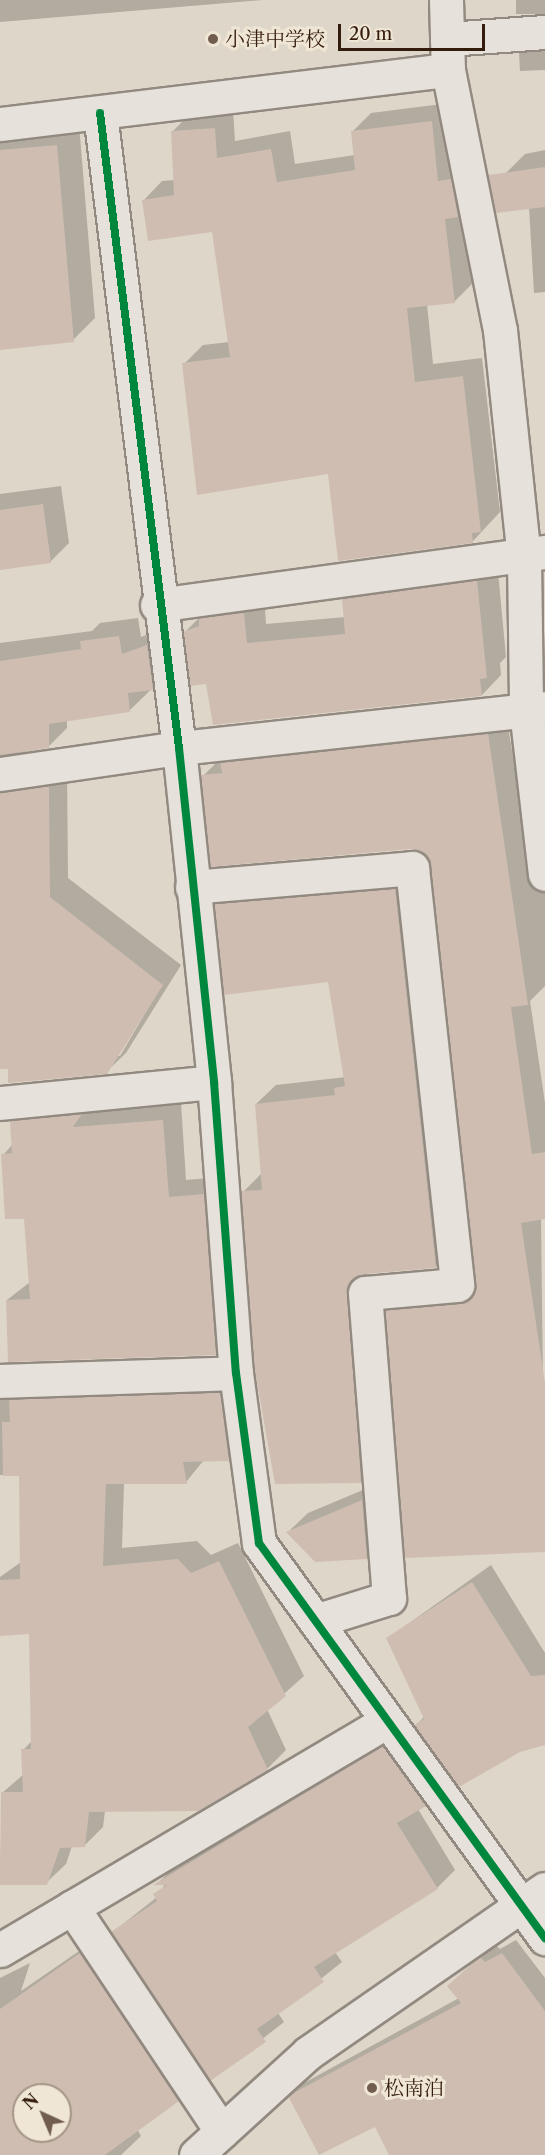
<!DOCTYPE html>
<html>
<head>
<meta charset="utf-8">
<style>
	body { margin:0 }
	#map { position:relative; width:545px; height:2155px; overflow:hidden; background:#ded6c8; font-family:"Libre Caslon Text","Noto Serif JP",serif }
	div>[style] { position:absolute }
	.shadow>* { inset:0; background:#0003; transform-origin:0 0 }
	.building>* { inset:0; background:#cfbdb2 }
	.roads { filter:drop-shadow(2px 0 #928a80) drop-shadow(-2px 0 #928a80) drop-shadow(0 2px #928a80) drop-shadow(0 -2px #928a80) }
	.minor>* { height:33px; margin:-16.5px; padding:0 16.5px; transform-origin:16.5px; border-radius:16.5px; background:#e6e1da }
	.cycleway>* { height:8px; margin:-4px; padding:0 4px; transform-origin:4px; border-radius:4px; background:#00873e }
	.dots>* { width:16px; height:16px; translate:-50% -50%; box-sizing:border-box; border:3px solid #efe6d5; border-radius:50% }
	span { translate:-50% -50%; white-space:nowrap; text-align:center; line-height:1.15; -webkit-text-stroke:6px #efe6d5; paint-order:stroke }
	.poi-label { font-size:20px; color:#341c0c }
	.left { translate:0 -50%; text-align:left }
	.north { position:absolute; left:12px; top:2083px; width:60px; height:60px; box-sizing:border-box; background:#efe6d5; border:2px solid #a49585; border-radius:50%; rotate:316deg; font-size:16px; font-weight:700; line-height:24px; text-align:center; color:#341c0c }
	.north::after { content:''; display:block; margin:auto; width:21px; height:27px; background:#705d4e; clip-path:polygon(50% 0,100% 100%,50% 72%,0 100%) }
	.scale { position:absolute; left:338px; top:24px; width:147px; height:27px; box-sizing:border-box; border:3px solid #341c0c; border-top:0; padding-left:8px; font-size:18px; line-height:21px; white-space:nowrap; color:#341c0c; -webkit-text-stroke:4px #efe6d5; paint-order:stroke }
</style>
</head>
<body>
<div id="map">
	<div class="shadow">
		<div style="clip-path:polygon(0 0,262px 0,0 22px)"></div>
		<div style="left:516px;top:0;width:29px;height:14px"></div>
		<div style="clip-path:polygon(545px 36px,545px 70px,520px 71px,519px 53px,534px 38px)"></div>
		<div style="clip-path:polygon(450px 103px,473px 283px,454px 302px,427px 304px,433px 364px,482px 358px,500px 512px,473px 541px,330px 472px,184px 364px,203px 345px,229px 342px,213px 231px,144px 200px,162px 181px,175px 180px,172px 132px,191px 113px,233px 110px,235px 141px,290px 131px,295px 164px,355px 155px,352px 132px,371px 113px)"></div>
		<div style="clip-path:polygon(79px 124px,95px 318px,73px 340px,0 348px,0 131px)"></div>
		<div style="clip-path:polygon(545px 150px,545px 292px,534px 293px,529px 207px,506px 173px,525px 154px)"></div>
		<div style="clip-path:polygon(61px 486px,69px 543px,50px 562px,0 568px,0 494px)"></div>
		<div style="clip-path:polygon(497px 561px,506px 657px,500px 663px,501px 675px,482px 695px,207px 683px,185px 632px,205px 612px,264px 594px,266px 624px,345px 617px,344px 599px,363px 579px)"></div>
		<div style="clip-path:polygon(138px 618px,141px 637px,166px 627px,171px 670px,130px 710px,67px 720px,67px 728px,48px 747px,0 757px,0 643px,92px 631px,100px 623px)"></div>
		<div style="clip-path:polygon(506px 716px,531px 858px,545px 859px,545px 986px,530px 1001px,545px 1103px,545px 1218px,541px 1218px,545px 1550px,387px 1311px,405px 1293px,477px 1286px,432px 865px,421px 850px,203px 776px,221px 758px)"></div>
		<div style="clip-path:polygon(evenodd,0 758px,67px 768px,68px 878px,181px 965px,126px 1053px,106px 1072px,0 1068px,0 758px,166px 978px,120px 1056px,116px 1056px,166px 978px)"></div>
		<div style="clip-path:polygon(414px 870px,455px 1247px,436px 1267px,367px 1272px,380px 1463px,361px 1482px,243px 1192px,262px 1173px,256px 1104px,276px 1085px,346px 1077px,329px 980px,216px 904px,235px 885px)"></div>
		<div style="clip-path:polygon(181px 1103px,186px 1180px,221px 1177px,233px 1336px,215px 1353px,7px 1300px,30px 1282px,25px 1217px,3px 1155px,13px 1144px,12px 1121px,30px 1104px,89px 1110px)"></div>
		<div style="clip-path:polygon(238px 1374px,247px 1440px,228px 1459px,204px 1460px,186px 1482px,124px 1483px,122px 1548px,197px 1541px,211px 1555px,238px 1543px,304px 1676px,267px 1709px,286px 1750px,267px 1769px,105px 1811px,103px 1827px,84px 1846px,72px 1846px,66px 1864px,46px 1883px,0 1883px,2px 1793px,24px 1774px,23px 1750px,32px 1741px,30px 1633px,0 1635px,0 1577px,21px 1562px,21px 1474px,0 1475px,0 1396px)"></div>
		<div style="clip-path:polygon(382px 1482px,386px 1538px,367px 1558px,288px 1532px,308px 1513px)"></div>
		<div style="clip-path:polygon(491px 1565px,545px 1653px,545px 1744px,416px 1725px,424px 1717px,388px 1638px)"></div>
		<div style="clip-path:polygon(402px 1728px,444px 1786px,418px 1809px,455px 1870px,437px 1888px,335px 1952px,342px 1962px,278px 2013px,284px 2022px,211px 2079px,113px 1932px,157px 1897px,165px 1884px,157px 1884px,174px 1867px)"></div>
		<div style="clip-path:polygon(evenodd,98px 1938px,194px 2083px,137px 2129px,141px 2136px,121px 2155px,9px 2155px,0 2139px,0 1978px,30px 1963px,21px 1991px,98px 1938px,24px 2095px,60px 2095px,60px 2131px,24px 2131px,24px 2095px)"></div>
		<div style="clip-path:polygon(516px 1940px,545px 1978px,545px 2155px,391px 2155px,375px 2124px,290px 2097px,304px 2083px,459px 1998px,463px 1972px,495px 1944px,500px 1949px)"></div>
	</div>
	<div class="building">
		<div style="clip-path:polygon(432px 121px,438px 181px,451px 179px,458px 217px,445px 219px,455px 303px,407px 308px,415px 382px,463px 376px,481px 532px,472px 533px,473px 543px,338px 561px,328px 474px,197px 495px,182px 363px,230px 357px,212px 232px,148px 241px,142px 200px,174px 195px,171px 131px,215px 128px,217px 158px,271px 149px,277px 182px,355px 170px,351px 131px)"></div>
		<div style="clip-path:polygon(57px 145px,74px 342px,0 350px,0 150px)"></div>
		<div style="clip-path:polygon(545px 167px,545px 207px,496px 213px,488px 175px)"></div>
		<div style="clip-path:polygon(43px 504px,51px 563px,0 570px,0 510px)"></div>
		<div style="clip-path:polygon(477px 580px,487px 678px,480px 679px,482px 696px,213px 725px,206px 684px,190px 686px,183px 632px,199px 626px,199px 618px,244px 613px,247px 643px,345px 634px,342px 599px)"></div>
		<div style="clip-path:polygon(119px 636px,122px 654px,147px 645px,153px 690px,128px 693px,130px 712px,49px 724px,49px 748px,0 755px,0 661px,81px 649px,80px 641px)"></div>
		<div style="clip-path:polygon(488px 733px,528px 1005px,511px 1007px,532px 1154px,545px 1152px,545px 1219px,521px 1223px,545px 1383px,545px 1552px,405px 1558px,385px 1310px,459px 1304px,474px 1293px,476px 1284px,430px 865px,420px 851px,410px 849px,210px 867px,201px 775px,222px 773px,220px 762px)"></div>
		<div style="clip-path:polygon(49px 786px,50px 897px,163px 985px,107px 1074px,8px 1083px,8px 1069px,0 1069px,0 792px)"></div>
		<div style="clip-path:polygon(395px 888px,436px 1268px,363px 1274px,348px 1286px,361px 1483px,275px 1484px,255px 1371px,241px 1191px,262px 1190px,255px 1104px,335px 1095px,334px 1088px,345px 1086px,328px 982px,224px 995px,214px 904px)"></div>
		<div style="clip-path:polygon(82px 1114px,73px 1127px,163px 1120px,169px 1197px,204px 1194px,216px 1355px,8px 1362px,6px 1300px,30px 1299px,24px 1219px,5px 1219px,1px 1154px,12px 1153px,10px 1121px)"></div>
		<div style="clip-path:polygon(220px 1392px,229px 1461px,183px 1462px,187px 1484px,106px 1484px,103px 1566px,178px 1559px,191px 1573px,219px 1561px,286px 1696px,248px 1727px,268px 1770px,198px 1811px,89px 1812px,85px 1847px,60px 1848px,47px 1885px,0 1885px,1px 1792px,23px 1792px,21px 1749px,31px 1749px,29px 1634px,0 1636px,0 1580px,20px 1579px,19px 1476px,3px 1476px,2px 1422px,10px 1422px,9px 1399px)"></div>
		<div style="clip-path:polygon(362px 1500px,367px 1559px,315px 1562px,286px 1532px)"></div>
		<div style="clip-path:polygon(472px 1582px,531px 1676px,545px 1675px,545px 1745px,520px 1752px,459px 1787px,414px 1725px,424px 1719px,386px 1638px)"></div>
		<div style="clip-path:polygon(383px 1746px,426px 1806px,397px 1823px,438px 1889px,314px 1967px,324px 1982px,257px 2029px,266px 2042px,210px 2081px,111px 1932px,157px 1901px,153px 1894px,167px 1885px,153px 1885px)"></div>
		<div style="clip-path:polygon(evenodd,80px 1953px,179px 2101px,105px 2155px,0 2155px,0 2009px,80px 1953px,24px 2095px,60px 2095px,60px 2131px,24px 2131px,24px 2095px)"></div>
		<div style="clip-path:polygon(502px 1953px,545px 2011px,545px 2155px,389px 2155px,375px 2127px,319px 2155px,288px 2096px,461px 2003px,447px 1986px,480px 1957px,485px 1962px)"></div>
	</div>
	<div class="roads">
		<div class="minor">
			<div style="left:446px;top:0;width:70px;rotate:88.4deg"></div>
			<div style="left:448px;top:70px;width:265px;rotate:78.7deg"></div>
			<div style="left:500px;top:330px;width:229px;rotate:84deg"></div>
			<div style="left:524px;top:558px;width:152px;rotate:89.2deg"></div>
			<div style="left:526px;top:710px;width:165px;rotate:83.4deg"></div>
			<div style="left:447px;top:39px;width:98px;rotate:-4.1deg"></div>
			<div style="left:100px;top:113px;width:640px;rotate:82.91deg"></div>
			<div style="left:179px;top:748px;width:336px;rotate:84deg"></div>
			<div style="left:214px;top:1082px;width:292px;rotate:85.7deg"></div>
			<div style="left:236px;top:1373px;width:172px;rotate:82.3deg"></div>
			<div style="left:259px;top:1543px;width:488px;rotate:54.1deg"></div>
			<div style="left:0;top:124px;width:451px;rotate:-6.9deg"></div>
			<div style="left:157px;top:605px;width:392px;rotate:-7.8deg"></div>
			<div style="left:0;top:774px;width:181px;rotate:-8.3deg"></div>
			<div style="left:179px;top:748px;width:368px;rotate:-6.2deg"></div>
			<div style="left:192px;top:887px;width:221px;rotate:-4.9deg"></div>
			<div style="left:412px;top:868px;width:419px;rotate:83.8deg"></div>
			<div style="left:457px;top:1285px;width:92px;rotate:175deg"></div>
			<div style="left:365px;top:1293px;width:306px;rotate:85.5deg"></div>
			<div style="left:389px;top:1598px;width:77px;rotate:162.7deg"></div>
			<div style="left:0;top:1103px;width:215px;rotate:-5.6deg"></div>
			<div style="left:0;top:1381px;width:236px;rotate:-1.9deg"></div>
			<div style="left:72px;top:1907px;width:270px;rotate:56.3deg"></div>
			<div style="left:0;top:1950px;width:448px;rotate:-30.6deg"></div>
			<div style="left:196px;top:2155px;width:151px;rotate:-42.3deg"></div>
			<div style="left:308px;top:2053px;width:288px;rotate:-34.7deg"></div>
		</div>
	</div>
	<div class="cycleway">
		<div style="left:100px;top:113px;width:640px;rotate:82.91deg"></div>
		<div style="left:179px;top:748px;width:336px;rotate:84deg"></div>
		<div style="left:214px;top:1082px;width:292px;rotate:85.7deg"></div>
		<div style="left:236px;top:1373px;width:172px;rotate:82.3deg"></div>
		<div style="left:259px;top:1543px;width:488px;rotate:54.1deg"></div>
	</div>
	<div class="dots">
		<div style="left:213px;top:39px;background:#705d4e"></div>
		<div style="left:372px;top:2088px;background:#705d4e"></div>
	</div>
	<div class="poi-label">
		<span class="left" style="left:225px;top:39px">小津中学校</span>
		<span class="left" style="left:384px;top:2088px">松南泊</span>
	</div>
	<div class="north">N</div>
	<div class="scale">20 m</div>
</div>
</body>
</html>
